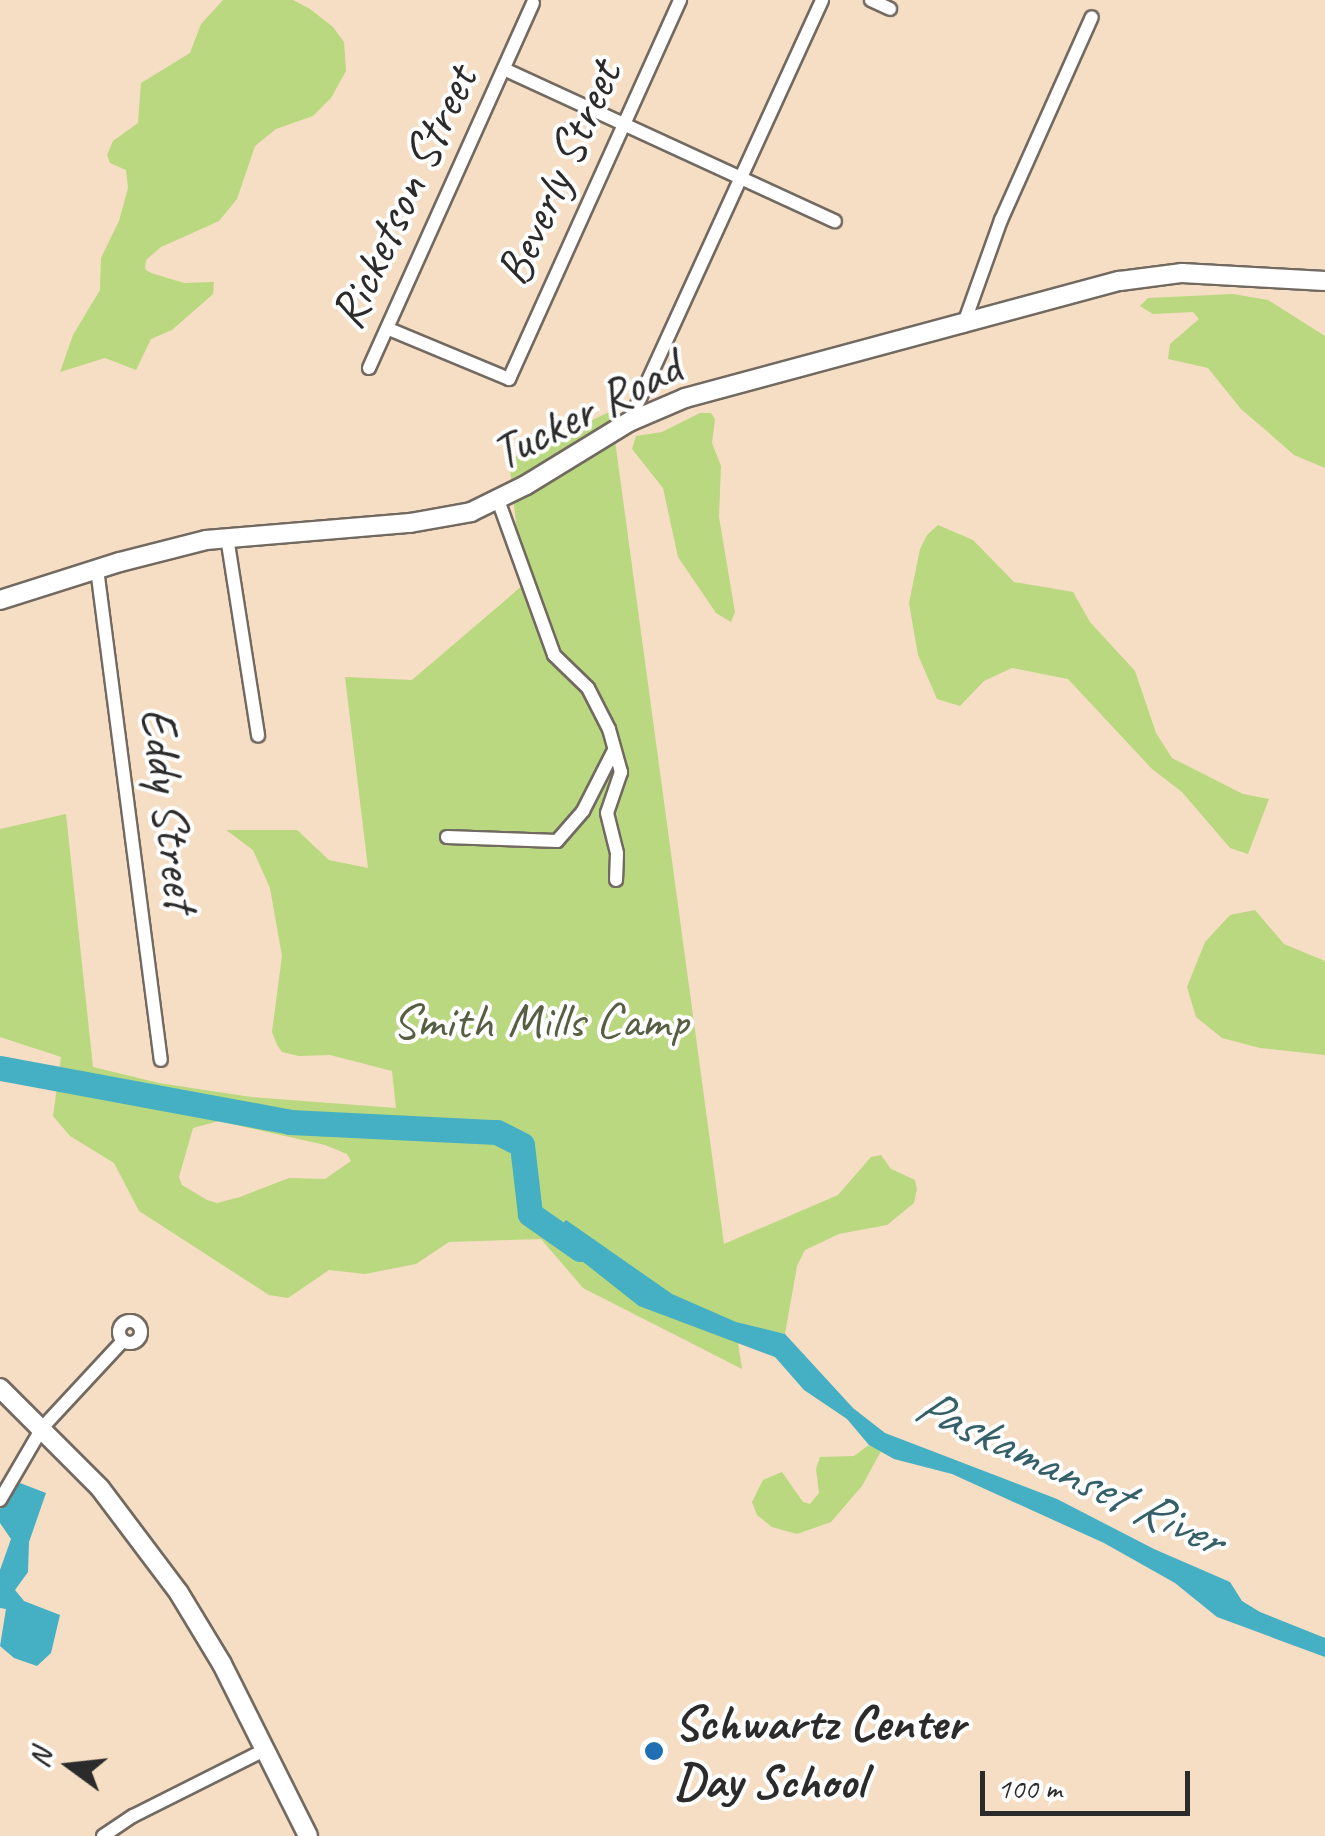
<!DOCTYPE html>
<html>
<head>
<meta charset="utf-8">
<style>
	body { margin:0 }
	#map { position:relative; width:1325px; height:1836px; overflow:hidden; background:#f5dec4; font-family:Caveat,sans-serif }
	div>[style] { position:absolute }
	.green>* { inset:0; background:#b9d87f }
	.water>* { inset:0; background:#45afc3 }
	.river>* { height:25px; margin:-12.5px; padding:0 12.5px; transform-origin:12.5px; border-radius:12.5px; background:#45afc3 }
	.roads { filter:drop-shadow(2px 0 #726a61) drop-shadow(-2px 0 #726a61) drop-shadow(0 2px #726a61) drop-shadow(0 -2px #726a61) }
	.minor>* { height:12px; margin:-6px; padding:0 6px; transform-origin:6px; border-radius:6px; background:#fff }
	.minor>.ring { margin:-6px; padding:0; box-sizing:content-box; background:none; border:12px solid #fff; border-radius:50% }
	.secondary>* { height:18px; margin:-9px; padding:0 9px; transform-origin:9px; border-radius:9px; background:#fff }
	.dots>* { width:28px; height:28px; translate:-50% -50%; box-sizing:border-box; border:5px solid #fff; border-radius:50% }
	span { translate:-50% -50%; white-space:nowrap; text-align:center; line-height:1.15; -webkit-text-stroke:8px #fff; paint-order:stroke }
	.street-label { font-size:50px; color:#2b2b2b }
	.park-label { font-size:50px; color:#565f44 }
	.poi-label { font-size:50px; color:#2b2b2b; font-weight:700 }
	.left { translate:0 -50%; text-align:left }
	.water-label { font-size:52px; color:#356068; font-style:italic }
	.north { position:absolute; left:20px; top:1716px; width:100px; height:100px; -webkit-text-stroke:8px #fff; paint-order:stroke; rotate:285deg; font-size:28px; font-weight:700; line-height:40px; text-align:center; color:#2b2b2b }
	.north::after { content:''; display:block; margin:auto; width:35px; height:45px; background:#2b2b2b; clip-path:polygon(50% 0,100% 100%,50% 72%,0 100%) }
	.scale { position:absolute; left:980px; top:1771px; width:210px; height:45px; box-sizing:border-box; border:5px solid #2b2b2b; border-top:0; padding-left:12px; font-size:30px; line-height:35px; white-space:nowrap; color:#2b2b2b; -webkit-text-stroke:8px #fff; paint-order:stroke }
</style>
</head>
<body>
<div id="map">
	<div class="green">
		<div style="clip-path:polygon(223px 0,293px 0,310px 9px,333px 27px,344px 42px,346px 71px,331px 98px,313px 116px,276px 129px,255px 146px,237px 199px,219px 221px,161px 247px,146px 260px,145px 269px,151px 273px,184px 283px,214px 282px,213px 294px,172px 330px,151px 339px,136px 370px,105px 358px,60px 372px,73px 335px,100px 290px,101px 258px,119px 221px,128px 188px,126px 170px,110px 163px,107px 155px,113px 141px,138px 123px,141px 83px,190px 53px,201px 24px)"></div>
		<div style="clip-path:polygon(1233px 294px,1268px 300px,1325px 336px,1325px 468px,1294px 455px,1269px 433px,1241px 409px,1208px 368px,1168px 359px,1170px 344px,1199px 319px,1193px 312px,1153px 314px,1140px 306px,1148px 298px)"></div>
		<div style="clip-path:polygon(evenodd,611px 411px,724px 1244px,838px 1195px,871px 1157px,881px 1155px,891px 1169px,915px 1180px,917px 1189px,914px 1203px,887px 1225px,839px 1234px,805px 1250px,797px 1266px,785px 1334px,735px 1322px,742px 1369px,583px 1288px,541px 1239px,449px 1242px,416px 1264px,365px 1274px,329px 1270px,288px 1298px,269px 1295px,139px 1211px,114px 1163px,70px 1136px,53px 1116px,61px 1057px,0 1037px,0 829px,66px 814px,93px 1067px,159px 1083px,251px 1097px,396px 1108px,392px 1071px,330px 1055px,299px 1056px,282px 1052px,277px 1045px,272px 1032px,282px 956px,270px 888px,253px 850px,226px 830px,297px 830px,329px 860px,368px 868px,345px 677px,412px 680px,523px 585px,509px 460px,611px 411px,219px 1121px,325px 1145px,347px 1154px,351px 1161px,325px 1179px,289px 1178px,240px 1197px,217px 1203px,207px 1200px,182px 1185px,179px 1177px,193px 1128px,219px 1121px)"></div>
		<div style="clip-path:polygon(700px 413px,711px 413px,715px 419px,712px 443px,721px 466px,719px 517px,735px 612px,731px 622px,716px 613px,678px 557px,663px 488px,632px 449px,636px 436px,662px 432px)"></div>
		<div style="clip-path:polygon(938px 525px,973px 540px,1014px 582px,1073px 592px,1090px 622px,1135px 671px,1156px 733px,1172px 758px,1243px 794px,1269px 799px,1248px 854px,1230px 848px,1182px 792px,1152px 769px,1068px 679px,1012px 668px,984px 681px,960px 706px,937px 699px,918px 655px,909px 603px,920px 549px,927px 535px)"></div>
		<div style="clip-path:polygon(1255px 910px,1284px 944px,1325px 961px,1325px 1055px,1260px 1048px,1222px 1038px,1196px 1017px,1187px 987px,1205px 942px,1230px 915px)"></div>
		<div style="clip-path:polygon(869px 1445px,881px 1451px,862px 1486px,831px 1522px,797px 1534px,772px 1527px,757px 1515px,752px 1502px,763px 1480px,782px 1472px,803px 1502px,810px 1504px,819px 1493px,816px 1469px,820px 1457px,854px 1456px)"></div>
	</div>
	<div class="water">
		<div style="clip-path:polygon(566px 1220px,672px 1294px,736px 1322px,785px 1334px,853px 1408px,885px 1433px,1057px 1499px,1154px 1549px,1230px 1582px,1242px 1601px,1260px 1612px,1325px 1638px,1325px 1657px,1217px 1617px,1175px 1583px,1104px 1543px,952px 1474px,894px 1459px,869px 1445px,847px 1419px,804px 1390px,775px 1357px,639px 1306px,568px 1250px,547px 1240px)"></div>
		<div style="clip-path:polygon(20px 1483px,46px 1493px,29px 1542px,28px 1572px,15px 1590px,24px 1601px,60px 1615px,51px 1653px,37px 1666px,14px 1658px,0 1646px,6px 1609px,0 1608px,0 1570px,11px 1539px,0 1523px,0 1509px,9px 1490px)"></div>
	</div>
	<div class="river">
		<div style="left:0;top:1068px;width:295px;rotate:10.5deg"></div>
		<div style="left:290px;top:1122px;width:207px;rotate:2.8deg"></div>
		<div style="left:497px;top:1132px;width:28px;rotate:27deg"></div>
		<div style="left:522px;top:1145px;width:69px;rotate:83.4deg"></div>
		<div style="left:530px;top:1214px;width:61px;rotate:35deg"></div>
	</div>
	<div class="roads">
		<div class="minor">
			<div style="left:871px;top:0;width:21px;rotate:25deg"></div>
			<div style="left:506px;top:70px;width:362px;rotate:24.7deg"></div>
			<div style="left:963px;top:326px;width:113px;rotate:-70.3deg"></div>
			<div style="left:1001px;top:220px;width:222px;rotate:-65.9deg"></div>
			<div style="left:389px;top:329px;width:130px;rotate:22.6deg"></div>
			<div style="left:509px;top:379px;width:416px;rotate:-65.7deg"></div>
			<div style="left:369px;top:368px;width:400px;rotate:-65.8deg"></div>
			<div style="left:629px;top:422px;width:464px;rotate:-65.4deg"></div>
			<div style="left:498px;top:500px;width:165px;rotate:70.1deg"></div>
			<div style="left:554px;top:655px;width:47px;rotate:44.1deg"></div>
			<div style="left:588px;top:688px;width:46px;rotate:62.9deg"></div>
			<div style="left:609px;top:729px;width:45px;rotate:74.4deg"></div>
			<div style="left:621px;top:772px;width:43px;rotate:108.9deg"></div>
			<div style="left:607px;top:813px;width:41px;rotate:76deg"></div>
			<div style="left:617px;top:853px;width:27px;rotate:92deg"></div>
			<div style="left:227px;top:537px;width:201px;rotate:81.1deg"></div>
			<div style="left:97px;top:569px;width:495px;rotate:82.6deg"></div>
			<div style="left:447px;top:837px;width:110px;rotate:2.1deg"></div>
			<div style="left:557px;top:841px;width:40px;rotate:-49deg"></div>
			<div style="left:583px;top:811px;width:66px;rotate:-63deg"></div>
			<div class="ring" style="left:119px;top:1321px;width:10px;height:10px"></div>
			<div style="left:0;top:1500px;width:83px;rotate:-59.7deg"></div>
			<div style="left:42px;top:1428px;width:116px;rotate:-47.1deg"></div>
			<div style="left:103px;top:1836px;width:36px;rotate:-34deg"></div>
			<div style="left:133px;top:1816px;width:149px;rotate:-26.7deg"></div>
		</div>
		<div class="secondary">
			<div style="left:0;top:600px;width:126px;rotate:-17.6deg"></div>
			<div style="left:120px;top:562px;width:89px;rotate:-14.3deg"></div>
			<div style="left:206px;top:540px;width:205px;rotate:-4.8deg"></div>
			<div style="left:410px;top:523px;width:62px;rotate:-10.2deg"></div>
			<div style="left:471px;top:512px;width:61px;rotate:-26.1deg"></div>
			<div style="left:526px;top:485px;width:121px;rotate:-31.5deg"></div>
			<div style="left:629px;top:422px;width:61px;rotate:-23.2deg"></div>
			<div style="left:685px;top:398px;width:450px;rotate:-15.1deg"></div>
			<div style="left:1120px;top:281px;width:63px;rotate:-7.4deg"></div>
			<div style="left:1182px;top:273px;width:143px;rotate:3.2deg"></div>
			<div style="left:0;top:1388px;width:141px;rotate:45deg"></div>
			<div style="left:100px;top:1488px;width:131px;rotate:53deg"></div>
			<div style="left:179px;top:1593px;width:83px;rotate:58.8deg"></div>
			<div style="left:222px;top:1664px;width:192px;rotate:63.4deg"></div>
		</div>
	</div>
	<div class="dots">
		<div style="left:654px;top:1751px;background:#1f6fb2"></div>
	</div>
	<div class="street-label">
		<span style="left:558px;top:173px;rotate:-66deg">Beverly Street</span>
		<span style="left:403px;top:197px;rotate:-65deg">Ricketson Street</span>
		<span style="left:586px;top:410px;rotate:-27deg">Tucker Road</span>
		<span style="left:170px;top:809px;rotate:83deg">Eddy Street</span>
	</div>
	<div class="park-label">
		<span style="left:540px;top:1021px">Smith Mills Camp</span>
	</div>
	<div class="poi-label">
		<span class="left" style="left:674px;top:1751px">Schwartz Center<br>Day School</span>
	</div>
	<div class="water-label">
		<span style="left:1069px;top:1472px;rotate:25deg">Paskamanset River</span>
	</div>
	<div class="north">N</div>
	<div class="scale">100 m</div>
</div>
</body>
</html>
